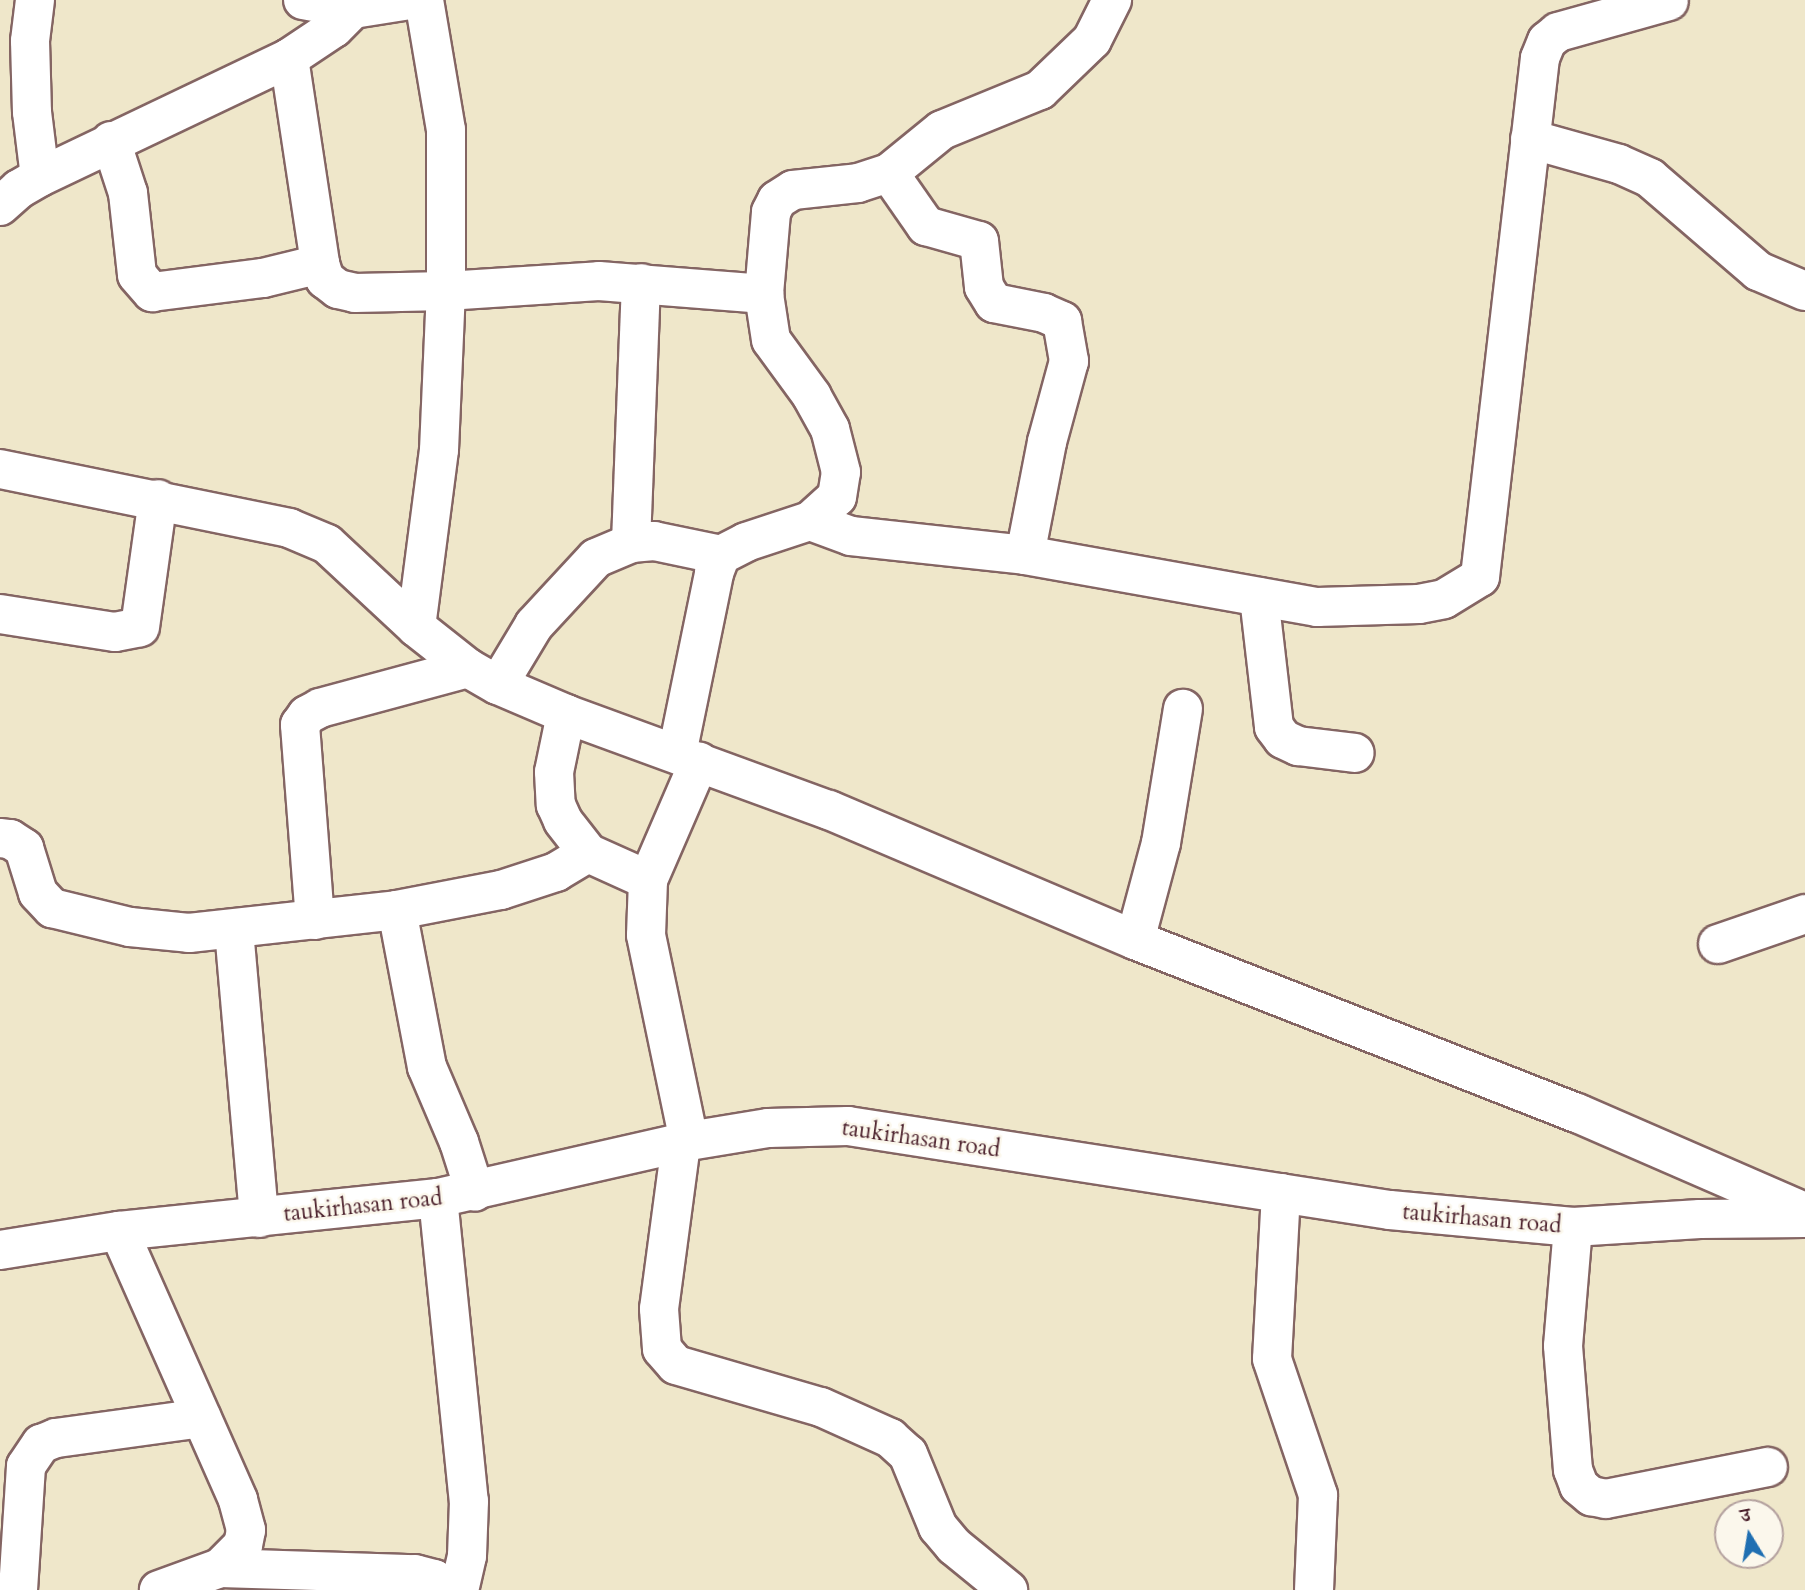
<!DOCTYPE html>
<html>
<head>
<meta charset="utf-8">
<style>
	body { margin:0 }
	#map { position:relative; width:1805px; height:1590px; overflow:hidden; background:#efe7ca; font-family:Cardo,"Noto Serif Devanagari",serif }
	div>[style] { position:absolute }
	.roads { filter:drop-shadow(2px 0 #846563) drop-shadow(-2px 0 #846563) drop-shadow(0 2px #846563) drop-shadow(0 -2px #846563) }
	.minor>* { height:38px; margin:-19px; padding:0 19px; transform-origin:19px; border-radius:19px; background:#fff }
	.major>* { height:38px; margin:-19px; padding:0 19px; transform-origin:19px; border-radius:19px; background:#fff }
	span { translate:-50% -50%; white-space:nowrap; text-align:center; line-height:1.15; -webkit-text-stroke:5px #fbf7ec; paint-order:stroke }
	.street-label { font-size:23px; color:#4a1f2b }
	.north { position:absolute; left:1714px; top:1499px; width:70px; height:70px; box-sizing:border-box; background:#fbf7ec; border:2px solid #b4a19f; border-radius:50%; rotate:349deg; font-size:19px; font-weight:700; line-height:28px; text-align:center; color:#4a1f2b }
	.north::after { content:''; display:block; margin:auto; width:24px; height:32px; background:#1f6fb2; clip-path:polygon(50% 0,100% 100%,50% 72%,0 100%) }
</style>
</head>
<body>
<div id="map">
	<div class="roads">
		<div class="minor">
			<div style="left:35px;top:0;width:41px;rotate:97deg"></div>
			<div style="left:30px;top:41px;width:71px;rotate:88.4deg"></div>
			<div style="left:32px;top:112px;width:65px;rotate:83deg"></div>
			<div style="left:289px;top:58px;width:208px;rotate:81.4deg"></div>
			<div style="left:320px;top:264px;width:16px;rotate:72deg"></div>
			<div style="left:325px;top:279px;width:16px;rotate:38deg"></div>
			<div style="left:338px;top:289px;width:17px;rotate:13deg"></div>
			<div style="left:355px;top:293px;width:91px;rotate:-1.3deg"></div>
			<div style="left:446px;top:291px;width:153px;rotate:-3.7deg"></div>
			<div style="left:599px;top:281px;width:166px;rotate:4.5deg"></div>
			<div style="left:1530px;top:139px;width:92px;rotate:15.7deg"></div>
			<div style="left:1619px;top:164px;width:34px;rotate:24deg"></div>
			<div style="left:1650px;top:178px;width:143px;rotate:40.7deg"></div>
			<div style="left:1758px;top:271px;width:51px;rotate:23.1deg"></div>
			<div style="left:111px;top:141px;width:55px;rotate:71.9deg"></div>
			<div style="left:128px;top:193px;width:82px;rotate:83.7deg"></div>
			<div style="left:137px;top:275px;width:23px;rotate:49deg"></div>
			<div style="left:152px;top:292px;width:112px;rotate:-7.2deg"></div>
			<div style="left:263px;top:278px;width:59px;rotate:-13.8deg"></div>
			<div style="left:889px;top:173px;width:65px;rotate:55.1deg"></div>
			<div style="left:926px;top:226px;width:55px;rotate:15.8deg"></div>
			<div style="left:979px;top:241px;width:46px;rotate:83.8deg"></div>
			<div style="left:984px;top:287px;width:19px;rotate:58deg"></div>
			<div style="left:994px;top:303px;width:51px;rotate:11.3deg"></div>
			<div style="left:1044px;top:313px;width:20px;rotate:24deg"></div>
			<div style="left:1062px;top:321px;width:41px;rotate:80.1deg"></div>
			<div style="left:1069px;top:361px;width:84px;rotate:105.2deg"></div>
			<div style="left:1047px;top:442px;width:115px;rotate:101deg"></div>
			<div style="left:0;top:206px;width:25px;rotate:-42deg"></div>
			<div style="left:19px;top:189px;width:24px;rotate:-30deg"></div>
			<div style="left:40px;top:177px;width:276px;rotate:-25.5deg"></div>
			<div style="left:289px;top:58px;width:54px;rotate:-33.7deg"></div>
			<div style="left:334px;top:28px;width:27px;rotate:-45deg"></div>
			<div style="left:0;top:469px;width:295px;rotate:11.5deg"></div>
			<div style="left:289px;top:528px;width:41px;rotate:22.8deg"></div>
			<div style="left:327px;top:544px;width:122px;rotate:43deg"></div>
			<div style="left:416px;top:627px;width:66px;rotate:38.3deg"></div>
			<div style="left:468px;top:668px;width:34px;rotate:30deg"></div>
			<div style="left:498px;top:685px;width:74px;rotate:23.1deg"></div>
			<div style="left:566px;top:714px;width:280px;rotate:20.1deg"></div>
			<div style="left:829px;top:810px;width:332px;rotate:23deg"></div>
			<div style="left:1135px;top:940px;width:475px;rotate:21.4deg"></div>
			<div style="left:1577px;top:1113px;width:249px;rotate:23.5deg"></div>
			<div style="left:810px;top:521px;width:44px;rotate:20.1deg"></div>
			<div style="left:851px;top:536px;width:175px;rotate:6.2deg"></div>
			<div style="left:1025px;top:555px;width:297px;rotate:10.1deg"></div>
			<div style="left:1317px;top:607px;width:102px;rotate:-1.7deg"></div>
			<div style="left:1419px;top:604px;width:25px;rotate:-11deg"></div>
			<div style="left:1444px;top:599px;width:42px;rotate:-31.4deg"></div>
			<div style="left:1480px;top:577px;width:522px;rotate:-83.41deg"></div>
			<div style="left:1540px;top:58px;width:18px;rotate:-68deg"></div>
			<div style="left:1547px;top:41px;width:14px;rotate:-39deg"></div>
			<div style="left:1558px;top:32px;width:115px;rotate:-15.6deg"></div>
			<div style="left:631px;top:543px;width:260px;rotate:-87.8deg"></div>
			<div style="left:1259px;top:597px;width:131px;rotate:83.4deg"></div>
			<div style="left:1274px;top:727px;width:15px;rotate:53deg"></div>
			<div style="left:1283px;top:739px;width:17px;rotate:25deg"></div>
			<div style="left:1298px;top:746px;width:57px;rotate:7deg"></div>
			<div style="left:0;top:614px;width:116px;rotate:8.9deg"></div>
			<div style="left:115px;top:632px;width:25px;rotate:-11deg"></div>
			<div style="left:140px;top:627px;width:129px;rotate:-82deg"></div>
			<div style="left:416px;top:627px;width:178px;rotate:-82.6deg"></div>
			<div style="left:439px;top:450px;width:159px;rotate:-87.5deg"></div>
			<div style="left:446px;top:291px;width:161px;rotate:-90deg"></div>
			<div style="left:446px;top:130px;width:132px;rotate:-99.6deg"></div>
			<div style="left:498px;top:685px;width:70px;rotate:-59deg"></div>
			<div style="left:534px;top:625px;width:91px;rotate:-47.2deg"></div>
			<div style="left:596px;top:558px;width:38px;rotate:-23deg"></div>
			<div style="left:631px;top:543px;width:23px;rotate:-5deg"></div>
			<div style="left:654px;top:541px;width:68px;rotate:11.8deg"></div>
			<div style="left:566px;top:714px;width:59px;rotate:101.7deg"></div>
			<div style="left:554px;top:772px;width:33px;rotate:87deg"></div>
			<div style="left:556px;top:805px;width:17px;rotate:66deg"></div>
			<div style="left:563px;top:821px;width:41px;rotate:52deg"></div>
			<div style="left:588px;top:853px;width:66px;rotate:24.2deg"></div>
			<div style="left:677px;top:754px;width:185px;rotate:-78.4deg"></div>
			<div style="left:714px;top:573px;width:19px;rotate:-69deg"></div>
			<div style="left:721px;top:555px;width:28px;rotate:-27deg"></div>
			<div style="left:746px;top:542px;width:67px;rotate:-18.2deg"></div>
			<div style="left:810px;top:521px;width:36px;rotate:-42deg"></div>
			<div style="left:837px;top:497px;width:25px;rotate:-81deg"></div>
			<div style="left:841px;top:472px;width:44px;rotate:-104.3deg"></div>
			<div style="left:830px;top:429px;width:38px;rotate:-119deg"></div>
			<div style="left:812px;top:396px;width:69px;rotate:-126.2deg"></div>
			<div style="left:771px;top:340px;width:47px;rotate:-98.7deg"></div>
			<div style="left:764px;top:294px;width:82px;rotate:-85.1deg"></div>
			<div style="left:771px;top:212px;width:13px;rotate:-63deg"></div>
			<div style="left:777px;top:200px;width:19px;rotate:-32deg"></div>
			<div style="left:793px;top:190px;width:65px;rotate:-6.1deg"></div>
			<div style="left:858px;top:183px;width:33px;rotate:-18deg"></div>
			<div style="left:889px;top:173px;width:68px;rotate:-39.1deg"></div>
			<div style="left:942px;top:130px;width:106px;rotate:-22.2deg"></div>
			<div style="left:1040px;top:90px;width:72px;rotate:-43.9deg"></div>
			<div style="left:1092px;top:40px;width:45px;rotate:-63.4deg"></div>
			<div style="left:0;top:838px;width:10px;rotate:6deg"></div>
			<div style="left:10px;top:839px;width:17px;rotate:33deg"></div>
			<div style="left:24px;top:848px;width:47px;rotate:72.7deg"></div>
			<div style="left:38px;top:893px;width:21px;rotate:47deg"></div>
			<div style="left:52px;top:908px;width:80px;rotate:13.7deg"></div>
			<div style="left:130px;top:927px;width:59px;rotate:5.8deg"></div>
			<div style="left:189px;top:933px;width:209px;rotate:-6.3deg"></div>
			<div style="left:397px;top:910px;width:106px;rotate:-10.9deg"></div>
			<div style="left:501px;top:890px;width:58px;rotate:-18.1deg"></div>
			<div style="left:556px;top:872px;width:37px;rotate:-31deg"></div>
			<div style="left:397px;top:910px;width:160px;rotate:79.2deg"></div>
			<div style="left:427px;top:1067px;width:82px;rotate:66.9deg"></div>
			<div style="left:459px;top:1142px;width:52px;rotate:72.3deg"></div>
			<div style="left:315px;top:920px;width:196px;rotate:-94.4deg"></div>
			<div style="left:300px;top:725px;width:12px;rotate:-55deg"></div>
			<div style="left:307px;top:715px;width:15px;rotate:-28deg"></div>
			<div style="left:320px;top:708px;width:153px;rotate:-15.1deg"></div>
			<div style="left:234px;top:930px;width:289px;rotate:85deg"></div>
			<div style="left:1135px;top:940px;width:100px;rotate:-75deg"></div>
			<div style="left:1161px;top:843px;width:136px;rotate:-80.7deg"></div>
			<div style="left:1718px;top:944px;width:92px;rotate:-19deg"></div>
			<div style="left:689px;top:1141px;width:210px;rotate:-101.8deg"></div>
			<div style="left:646px;top:935px;width:55px;rotate:-87.9deg"></div>
			<div style="left:648px;top:880px;width:129px;rotate:-66.6deg"></div>
			<div style="left:681px;top:1144px;width:166px;rotate:97.6deg"></div>
			<div style="left:659px;top:1309px;width:40px;rotate:85.7deg"></div>
			<div style="left:662px;top:1349px;width:21px;rotate:49deg"></div>
			<div style="left:676px;top:1365px;width:151px;rotate:16.2deg"></div>
			<div style="left:821px;top:1407px;width:76px;rotate:24.2deg"></div>
			<div style="left:890px;top:1438px;width:24px;rotate:42deg"></div>
			<div style="left:908px;top:1454px;width:79px;rotate:67.7deg"></div>
			<div style="left:938px;top:1527px;width:25px;rotate:50deg"></div>
			<div style="left:954px;top:1546px;width:70px;rotate:39.2deg"></div>
			<div style="left:1281px;top:1193px;width:166px;rotate:93.1deg"></div>
			<div style="left:1272px;top:1359px;width:144px;rotate:71.3deg"></div>
			<div style="left:1318px;top:1495px;width:95px;rotate:92.4deg"></div>
			<div style="left:438px;top:1198px;width:305px;rotate:84.2deg"></div>
			<div style="left:469px;top:1501px;width:55px;rotate:92.1deg"></div>
			<div style="left:467px;top:1556px;width:35px;rotate:103deg"></div>
			<div style="left:1573px;top:1227px;width:119px;rotate:94.8deg"></div>
			<div style="left:1563px;top:1346px;width:124px;rotate:85.4deg"></div>
			<div style="left:1573px;top:1470px;width:17px;rotate:69deg"></div>
			<div style="left:1579px;top:1486px;width:16px;rotate:40deg"></div>
			<div style="left:1591px;top:1496px;width:15px;rotate:11deg"></div>
			<div style="left:1606px;top:1499px;width:165px;rotate:-11.2deg"></div>
			<div style="left:119px;top:1231px;width:294px;rotate:66.1deg"></div>
			<div style="left:238px;top:1500px;width:31px;rotate:75deg"></div>
			<div style="left:246px;top:1530px;width:15px;rotate:101deg"></div>
			<div style="left:243px;top:1545px;width:33px;rotate:135deg"></div>
			<div style="left:220px;top:1568px;width:65px;rotate:160.2deg"></div>
			<div style="left:0;top:1250px;width:121px;rotate:-9.1deg"></div>
			<div style="left:119px;top:1231px;width:321px;rotate:-5.9deg"></div>
			<div style="left:438px;top:1198px;width:257px;rotate:-12.8deg"></div>
			<div style="left:689px;top:1141px;width:80px;rotate:-9.3deg"></div>
			<div style="left:768px;top:1128px;width:80px;rotate:-1.4deg"></div>
			<div style="left:848px;top:1126px;width:548px;rotate:8.81deg"></div>
			<div style="left:1390px;top:1210px;width:184px;rotate:5.3deg"></div>
			<div style="left:1573px;top:1227px;width:127px;rotate:-3.6deg"></div>
			<div style="left:1700px;top:1219px;width:105px;rotate:-0.5deg"></div>
			<div style="left:220px;top:1568px;width:195px;rotate:1.8deg"></div>
			<div style="left:415px;top:1574px;width:20px;rotate:15deg"></div>
			<div style="left:434px;top:1579px;width:14px;rotate:54deg"></div>
			<div style="left:18px;top:1590px;width:124px;rotate:-86.3deg"></div>
			<div style="left:26px;top:1466px;width:27px;rotate:-56deg"></div>
			<div style="left:41px;top:1444px;width:16px;rotate:-22deg"></div>
			<div style="left:56px;top:1438px;width:147px;rotate:-7.8deg"></div>
		</div>
		<div class="major">
			<div style="left:303px;top:0;width:51px;rotate:10.2deg"></div>
			<div style="left:353px;top:9px;width:58px;rotate:-9deg"></div>
		</div>
	</div>
	<div class="street-label">
		<span style="left:921px;top:1139px;rotate:8deg">taukirhasan road</span>
		<span style="left:363px;top:1206px;rotate:-6deg">taukirhasan road</span>
		<span style="left:1482px;top:1219px;rotate:5deg">taukirhasan road</span>
	</div>
	<div class="north">उ</div>
</div>
</body>
</html>
